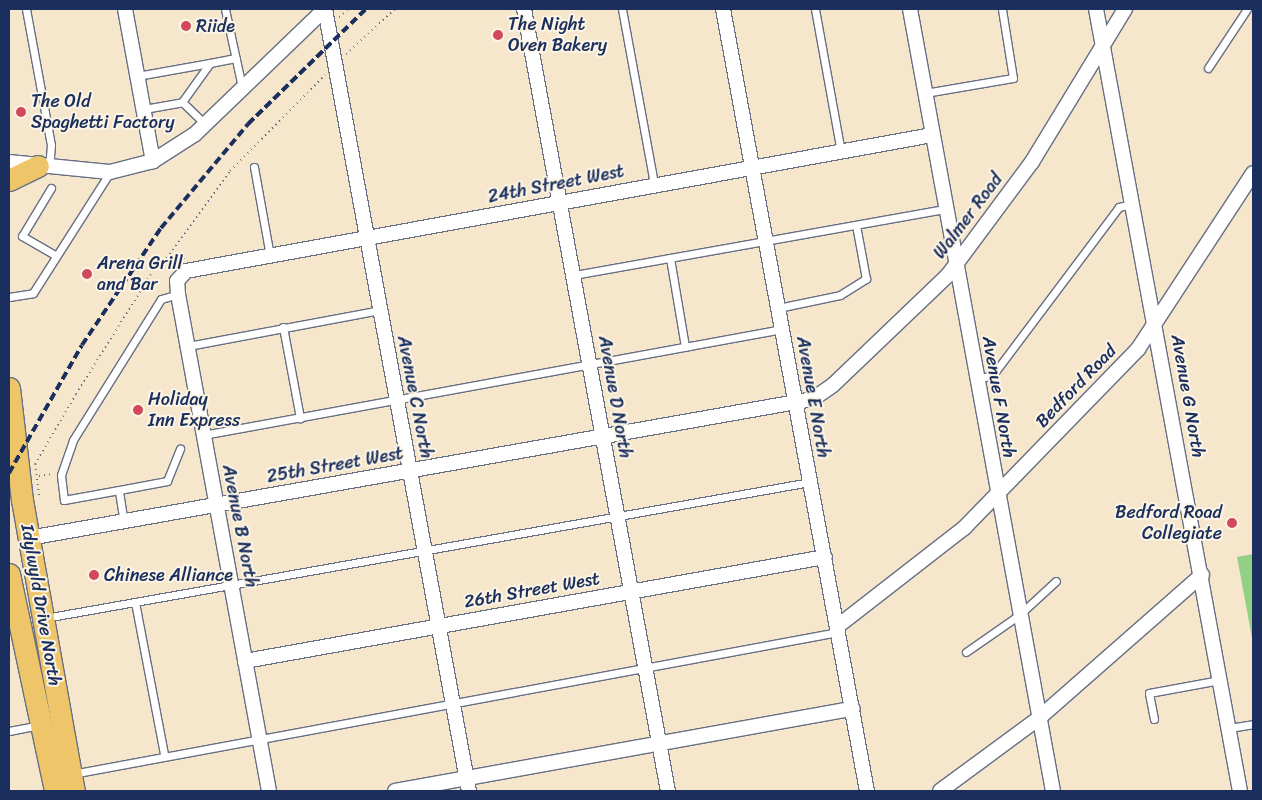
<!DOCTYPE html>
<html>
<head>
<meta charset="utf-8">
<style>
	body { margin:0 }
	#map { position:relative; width:1262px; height:800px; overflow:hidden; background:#f5e6cc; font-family:Sriracha,sans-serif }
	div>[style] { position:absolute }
	.green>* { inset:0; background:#93d085 }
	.path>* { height:2px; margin-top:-1px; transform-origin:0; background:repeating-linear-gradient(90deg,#676f84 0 1px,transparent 0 5px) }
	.roads { filter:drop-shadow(1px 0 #676f84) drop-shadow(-1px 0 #676f84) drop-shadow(0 1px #676f84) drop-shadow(0 -1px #676f84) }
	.lane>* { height:7px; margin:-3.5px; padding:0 3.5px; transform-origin:3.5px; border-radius:3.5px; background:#fff }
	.street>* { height:14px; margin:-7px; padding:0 7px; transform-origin:7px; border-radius:7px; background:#fff }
	.primary>* { height:21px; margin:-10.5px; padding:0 10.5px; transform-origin:10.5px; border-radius:10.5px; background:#eec569 }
	.rail>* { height:4px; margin-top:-2px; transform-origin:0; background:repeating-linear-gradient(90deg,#1b2f5e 0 8px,transparent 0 12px) }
	.dots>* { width:14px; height:14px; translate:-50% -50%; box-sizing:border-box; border:2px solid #fcf5e5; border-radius:50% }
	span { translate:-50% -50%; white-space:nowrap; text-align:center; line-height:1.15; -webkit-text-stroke:4px #fcf5e5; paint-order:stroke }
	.poi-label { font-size:18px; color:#1b2f5e }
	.left { translate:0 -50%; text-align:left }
	.right { translate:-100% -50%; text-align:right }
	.street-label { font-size:18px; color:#1b2f5e }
	.frame { position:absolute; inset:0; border:10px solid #1b2f5e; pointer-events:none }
</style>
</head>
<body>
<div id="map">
	<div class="green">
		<div style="clip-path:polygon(1253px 554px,1253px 643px,1237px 557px)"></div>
	</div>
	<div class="path">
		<div style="left:339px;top:17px;width:12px;rotate:-42deg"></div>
		<div style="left:346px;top:54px;width:67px;rotate:-42.6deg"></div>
		<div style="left:170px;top:254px;width:102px;rotate:-54.1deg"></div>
		<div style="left:230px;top:171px;width:135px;rotate:-45.3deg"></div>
		<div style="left:39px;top:476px;width:12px;rotate:-9deg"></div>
		<div style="left:39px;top:495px;width:31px;rotate:-97deg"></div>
		<div style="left:35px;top:464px;width:81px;rotate:-59.6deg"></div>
		<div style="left:76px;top:394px;width:149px;rotate:-57.9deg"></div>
		<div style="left:155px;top:268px;width:21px;rotate:-43deg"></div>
		<div style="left:170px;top:254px;width:13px;rotate:-4deg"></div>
		<div style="left:183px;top:253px;width:6px;rotate:81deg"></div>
	</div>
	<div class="roads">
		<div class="lane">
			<div style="left:26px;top:9px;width:138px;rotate:79.6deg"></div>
			<div style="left:51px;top:145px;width:21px;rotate:95deg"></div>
			<div style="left:225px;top:9px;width:80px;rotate:77.7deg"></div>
			<div style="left:622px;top:9px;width:178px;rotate:79.6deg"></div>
			<div style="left:815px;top:9px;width:145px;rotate:79.7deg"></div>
			<div style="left:1208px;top:68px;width:71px;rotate:-56.5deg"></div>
			<div style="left:137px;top:76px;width:74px;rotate:-10.1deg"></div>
			<div style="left:925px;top:93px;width:89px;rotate:-9.7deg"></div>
			<div style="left:1013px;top:78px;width:70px;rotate:-99.1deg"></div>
			<div style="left:144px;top:109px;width:39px;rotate:-10deg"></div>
			<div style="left:205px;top:124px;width:32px;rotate:-136deg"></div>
			<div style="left:182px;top:102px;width:48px;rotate:-54.3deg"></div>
			<div style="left:210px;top:63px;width:26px;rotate:-11deg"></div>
			<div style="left:254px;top:167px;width:90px;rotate:79.8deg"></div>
			<div style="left:51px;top:188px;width:56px;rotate:121.1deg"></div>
			<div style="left:22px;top:236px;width:39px;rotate:30deg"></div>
			<div style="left:670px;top:258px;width:90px;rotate:80.4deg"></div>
			<div style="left:574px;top:275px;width:377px;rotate:-10.1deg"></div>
			<div style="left:9px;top:297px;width:24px;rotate:-9deg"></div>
			<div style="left:33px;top:293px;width:143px;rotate:-57.5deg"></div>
			<div style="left:778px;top:308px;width:63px;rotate:-11.8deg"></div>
			<div style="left:840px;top:295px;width:31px;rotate:-32deg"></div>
			<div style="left:866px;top:279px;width:55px;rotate:-100.5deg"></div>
			<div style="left:283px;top:327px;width:93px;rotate:79.4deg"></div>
			<div style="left:188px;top:346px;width:195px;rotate:-10.6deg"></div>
			<div style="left:977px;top:378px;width:15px;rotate:-8deg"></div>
			<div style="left:992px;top:376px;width:211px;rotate:-53.1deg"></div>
			<div style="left:1119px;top:207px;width:13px;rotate:-13deg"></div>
			<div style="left:203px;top:435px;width:589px;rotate:-10.37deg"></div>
			<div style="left:119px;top:490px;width:56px;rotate:169.7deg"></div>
			<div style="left:64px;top:500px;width:25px;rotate:-97deg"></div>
			<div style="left:61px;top:475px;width:37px;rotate:-71deg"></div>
			<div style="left:73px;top:440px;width:166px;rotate:-58deg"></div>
			<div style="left:161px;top:299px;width:18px;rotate:-16deg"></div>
			<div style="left:124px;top:523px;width:33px;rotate:-99deg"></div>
			<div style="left:119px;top:490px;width:49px;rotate:-10.6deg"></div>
			<div style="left:167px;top:481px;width:35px;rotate:-68deg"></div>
			<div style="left:135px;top:602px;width:155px;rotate:79.2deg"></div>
			<div style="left:45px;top:618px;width:777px;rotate:-10.08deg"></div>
			<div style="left:966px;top:652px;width:65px;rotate:-34.9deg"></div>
			<div style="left:1019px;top:615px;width:50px;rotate:-42.6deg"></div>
			<div style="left:1154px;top:719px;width:26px;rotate:-101deg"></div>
			<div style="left:1149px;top:693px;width:72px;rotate:-10.4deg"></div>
			<div style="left:1229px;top:728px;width:24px;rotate:-9deg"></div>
			<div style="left:9px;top:731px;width:31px;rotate:-11deg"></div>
			<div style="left:72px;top:774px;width:779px;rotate:-10.5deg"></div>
		</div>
		<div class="street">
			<div style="left:125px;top:9px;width:155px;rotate:79.6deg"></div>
			<div style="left:325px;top:9px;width:795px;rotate:79.57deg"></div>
			<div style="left:524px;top:9px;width:795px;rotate:79.57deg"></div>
			<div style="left:723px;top:9px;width:795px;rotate:79.57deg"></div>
			<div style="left:910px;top:9px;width:795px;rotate:79.64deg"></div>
			<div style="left:1096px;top:9px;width:795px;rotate:79.57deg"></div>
			<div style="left:9px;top:162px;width:101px;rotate:5.7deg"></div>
			<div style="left:110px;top:172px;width:44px;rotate:-14.3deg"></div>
			<div style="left:153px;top:161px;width:50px;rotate:-32.7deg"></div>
			<div style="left:195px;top:134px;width:180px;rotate:-43.9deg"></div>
			<div style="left:29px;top:538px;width:796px;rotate:-10.05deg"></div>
			<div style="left:813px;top:399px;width:24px;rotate:-35deg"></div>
			<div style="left:833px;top:385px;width:159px;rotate:-43.7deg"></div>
			<div style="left:948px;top:275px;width:141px;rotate:-53.4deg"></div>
			<div style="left:1032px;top:162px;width:179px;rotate:-58.7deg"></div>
			<div style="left:838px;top:626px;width:160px;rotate:-37.9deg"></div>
			<div style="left:964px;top:528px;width:250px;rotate:-45.8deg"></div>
			<div style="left:1138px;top:349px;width:210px;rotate:-56.8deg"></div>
			<div style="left:245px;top:661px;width:589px;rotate:-10.17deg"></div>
			<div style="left:269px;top:791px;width:505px;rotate:-100.38deg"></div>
			<div style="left:178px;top:294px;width:13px;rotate:-94deg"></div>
			<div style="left:177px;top:281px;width:13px;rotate:-48deg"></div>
			<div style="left:186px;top:271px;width:758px;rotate:-10.33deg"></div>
			<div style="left:395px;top:791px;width:465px;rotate:-10.2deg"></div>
			<div style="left:940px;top:791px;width:123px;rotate:-36.4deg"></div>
			<div style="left:1039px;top:718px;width:217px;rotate:-41.3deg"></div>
		</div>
		<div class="primary">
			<div style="left:9px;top:180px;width:32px;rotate:-26deg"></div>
			<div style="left:9px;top:388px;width:113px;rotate:83.4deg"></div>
			<div style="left:22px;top:500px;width:296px;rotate:79.9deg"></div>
			<div style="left:9px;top:574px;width:222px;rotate:78deg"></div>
		</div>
	</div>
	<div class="rail">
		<div style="left:9px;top:473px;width:147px;rotate:-60.3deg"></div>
		<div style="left:82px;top:345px;width:141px;rotate:-56deg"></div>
		<div style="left:161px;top:228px;width:136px;rotate:-50.1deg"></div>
		<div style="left:248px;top:124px;width:165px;rotate:-44.3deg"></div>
	</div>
	<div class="dots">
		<div style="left:186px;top:26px;background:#d1495b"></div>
		<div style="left:498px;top:35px;background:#d1495b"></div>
		<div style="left:21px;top:112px;background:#d1495b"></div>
		<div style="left:87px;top:274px;background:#d1495b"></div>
		<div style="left:138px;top:410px;background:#d1495b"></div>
		<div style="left:1232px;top:523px;background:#d1495b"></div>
		<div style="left:94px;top:575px;background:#d1495b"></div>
	</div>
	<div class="poi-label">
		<span class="left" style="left:508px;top:35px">The Night<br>Oven Bakery</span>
		<span class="left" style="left:196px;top:26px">Riide</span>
		<span class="left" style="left:31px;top:112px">The Old<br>Spaghetti Factory</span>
		<span class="left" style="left:97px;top:274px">Arena Grill<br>and Bar</span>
		<span class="left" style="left:148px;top:410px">Holiday<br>Inn Express</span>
		<span class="right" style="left:1222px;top:523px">Bedford Road<br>Collegiate</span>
		<span class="left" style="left:104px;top:575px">Chinese Alliance</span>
	</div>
	<div class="street-label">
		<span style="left:556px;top:184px;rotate:-11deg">24th Street West</span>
		<span style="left:968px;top:216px;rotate:-53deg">Walmer Road</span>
		<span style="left:1076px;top:386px;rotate:-46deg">Bedford Road</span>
		<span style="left:1188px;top:396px;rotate:80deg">Avenue G North</span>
		<span style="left:415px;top:397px;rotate:79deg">Avenue C North</span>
		<span style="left:615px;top:397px;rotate:80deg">Avenue D North</span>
		<span style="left:813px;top:397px;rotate:80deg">Avenue E North</span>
		<span style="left:999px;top:397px;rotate:80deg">Avenue F North</span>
		<span style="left:335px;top:465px;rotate:-10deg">25th Street West</span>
		<span style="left:240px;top:526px;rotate:79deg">Avenue B North</span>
		<span style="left:532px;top:590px;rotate:-10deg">26th Street West</span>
		<span style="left:41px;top:605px;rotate:80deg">Idylwyld Drive North</span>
	</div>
	<div class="frame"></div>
</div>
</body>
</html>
